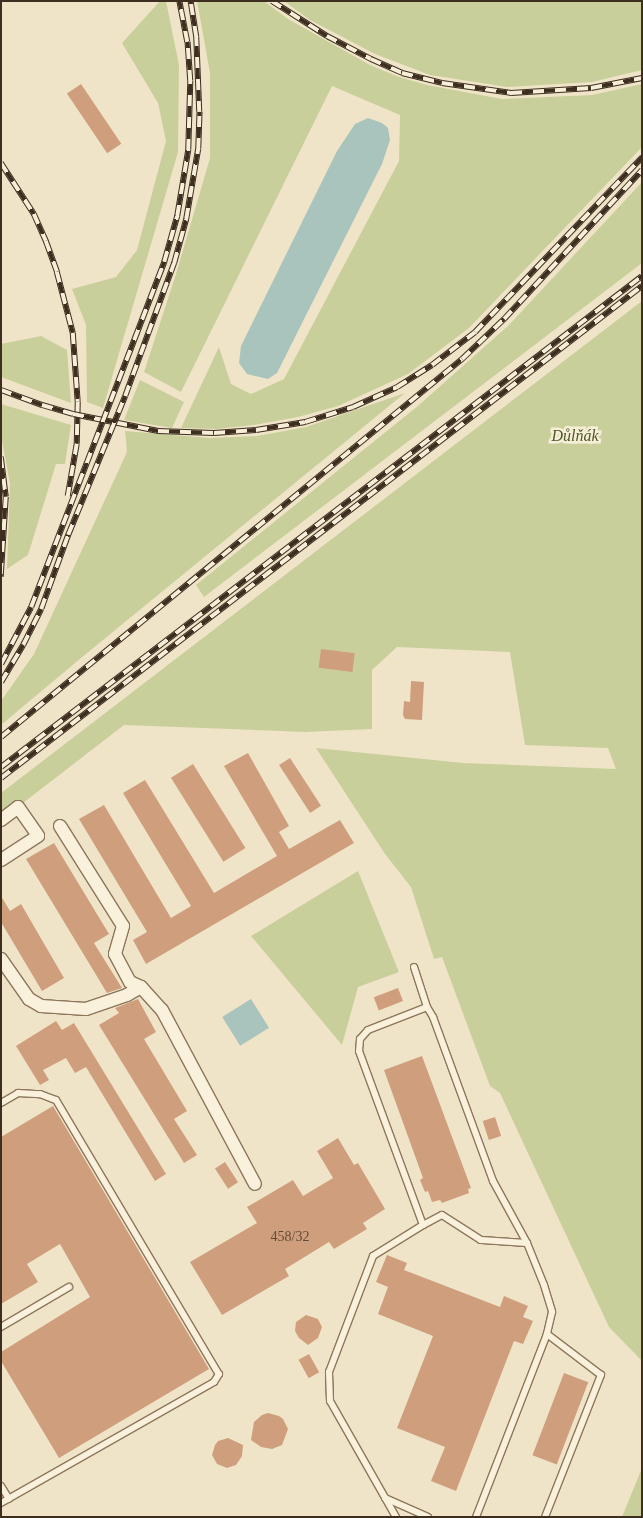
<!DOCTYPE html>
<html>
<head>
<meta charset="utf-8">
<style>
	body { margin:0 }
	#map { position:relative; width:643px; height:1518px; overflow:hidden; background:#f0e4c8; font-family:"Times New Roman",serif }
	div>[style] { position:absolute }
	.green>* { inset:0; background:#c9cf9b }
	.water>* { inset:0; background:#a9c4bc; transform-origin:0 0 }
	.building>* { inset:0; background:#cf9f7d; transform-origin:0 0 }
	.roads { filter:drop-shadow(1px 0 #8d765c) drop-shadow(-1px 0 #8d765c) drop-shadow(0 1px #8d765c) drop-shadow(0 -1px #8d765c) }
	.service>* { height:6px; margin:-3px; padding:0 3px; transform-origin:3px; border-radius:3px; background:#faf1dc }
	.minor>* { height:12px; margin:-6px; padding:0 6px; transform-origin:6px; border-radius:6px; background:#faf1dc }
	.rail>* { height:5.5px; margin-top:-2.75px; transform-origin:0; background:repeating-linear-gradient(90deg,#f7eed8 0 11px,#3d2e20 0 22px); box-sizing:border-box; border-block:1px solid #3d2e20 }
	span { translate:-50% -50%; white-space:nowrap; text-align:center; line-height:1.15; -webkit-text-stroke:5px #f7eed8; paint-order:stroke }
	.number-label { font-size:14px; color:#624a37 }
	.number-label span { -webkit-text-stroke-width:0 }
	.park-label { font-size:16px; color:#4d5a26; font-style:italic }
	.frame { position:absolute; inset:0; border:2px solid #3d2e20; pointer-events:none }
</style>
</head>
<body>
<div id="map">
	<div class="green">
		<div style="clip-path:polygon(160px 1px,166px 1px,179px 65px,178px 152px,103px 408px,87px 402px,86px 325px,72px 289px,116px 277px,137px 250px,166px 141px,158px 103px,122px 43px)"></div>
		<div style="clip-path:polygon(197px 1px,264px 1px,288px 19px,370px 65px,399px 77px,427px 85px,502px 99px,592px 95px,642px 84px,642px 147px,469px 328px,408px 374px,338px 406px,298px 417px,254px 425px,216px 429px,181px 428px,219px 347px,231px 384px,251px 394px,284px 379px,399px 161px,400px 115px,332px 86px,181px 392px,144px 372px,176px 274px,210px 158px,210px 73px)"></div>
		<div style="clip-path:polygon(284px 1px,642px 1px,642px 70px,592px 82px,507px 87px,430px 75px,375px 54px,310px 20px)"></div>
		<div style="clip-path:polygon(642px 182px,642px 263px,204px 597px,196px 585px,419px 405px,509px 325px)"></div>
		<div style="clip-path:polygon(642px 301px,642px 1361px,609px 1327px,500px 1093px,490px 1086px,442px 957px,434px 959px,411px 887px,385px 854px,316px 748px,463px 763px,616px 769px,608px 748px,525px 745px,510px 652px,397px 647px,372px 670px,372px 729px,305px 732px,124px 725px,1px 820px,1px 793px)"></div>
		<div style="clip-path:polygon(41px 336px,67px 350px,71px 403px,1px 377px,1px 344px)"></div>
		<div style="clip-path:polygon(140px 380px,184px 402px,172px 428px,124px 420px)"></div>
		<div style="clip-path:polygon(405px 393px,81px 658px,1px 725px,1px 701px,34px 654px,127px 452px,125px 431px,210px 438px,257px 436px,306px 427px)"></div>
		<div style="clip-path:polygon(1px 404px,71px 425px,65px 464px,56px 464px,28px 555px,7px 569px,10px 484px,1px 435px)"></div>
		<div style="clip-path:polygon(358px 871px,399px 972px,358px 987px,342px 1045px,251px 936px)"></div>
		<div style="clip-path:polygon(642px 1468px,642px 1517px,622px 1517px)"></div>
	</div>
	<div class="water">
		<div style="clip-path:polygon(368px 118px,382px 123px,388px 128px,390px 140px,382px 164px,277px 373px,268px 379px,247px 374px,239px 363px,241px 346px,337px 151px,355px 124px)"></div>
		<div style="left:251px;top:999px;width:34px;height:34px;rotate:58deg"></div>
	</div>
	<div class="building">
		<div style="left:81px;top:84px;width:72px;height:17px;rotate:56deg"></div>
		<div style="left:321px;top:649px;width:34px;height:19px;rotate:7deg"></div>
		<div style="clip-path:polygon(411px 681px,424px 682px,422px 720px,405px 719px,403px 715px,404px 701px,410px 702px)"></div>
		<div style="clip-path:polygon(248px 753px,289px 826px,279px 832px,289px 849px,340px 820px,354px 843px,146px 964px,133px 940px,147px 932px,79px 819px,104px 805px,171px 918px,191px 906px,123px 793px,145px 780px,214px 893px,277px 856px,224px 766px)"></div>
		<div style="left:290px;top:758px;width:57px;height:13px;rotate:57deg"></div>
		<div style="left:193px;top:764px;width:99px;height:26px;rotate:58deg"></div>
		<div style="clip-path:polygon(54px 843px,109px 934px,94px 943px,122px 988px,107px 993px,26px 859px)"></div>
		<div style="clip-path:polygon(1px 896px,10px 911px,21px 904px,64px 978px,42px 991px,1px 922px)"></div>
		<div style="left:398px;top:988px;width:14px;height:26px;rotate:69deg"></div>
		<div style="clip-path:polygon(138px 999px,156px 1032px,144px 1039px,187px 1111px,174px 1119px,197px 1155px,184px 1163px,99px 1025px,119px 1013px,115px 1008px)"></div>
		<div style="clip-path:polygon(56px 1021px,62px 1030px,74px 1023px,166px 1174px,155px 1181px,86px 1067px,75px 1073px,66px 1058px,43px 1070px,49px 1080px,40px 1085px,16px 1046px)"></div>
		<div style="clip-path:polygon(422px 1056px,471px 1188px,468px 1189px,469px 1193px,442px 1203px,440px 1200px,432px 1202px,428px 1191px,425px 1192px,420px 1180px,423px 1178px,384px 1070px)"></div>
		<div style="clip-path:polygon(53px 1106px,209px 1369px,59px 1458px,1px 1361px,1px 1352px,90px 1297px,60px 1244px,27px 1264px,38px 1282px,1px 1304px,1px 1137px)"></div>
		<div style="left:495px;top:1117px;width:20px;height:13px;rotate:72deg"></div>
		<div style="clip-path:polygon(338px 1138px,354px 1165px,358px 1163px,385px 1209px,363px 1223px,367px 1229px,334px 1249px,329px 1242px,285px 1269px,289px 1276px,222px 1315px,190px 1262px,257px 1223px,247px 1207px,293px 1180px,303px 1196px,333px 1178px,317px 1151px)"></div>
		<div style="left:225px;top:1162px;width:24px;height:12px;rotate:57deg"></div>
		<div style="clip-path:polygon(387px 1255px,407px 1263px,404px 1270px,500px 1307px,504px 1296px,528px 1306px,523px 1317px,533px 1321px,523px 1344px,514px 1341px,456px 1491px,431px 1481px,445px 1447px,397px 1428px,433px 1336px,378px 1314px,388px 1287px,376px 1282px)"></div>
		<div style="clip-path:polygon(306px 1315px,318px 1319px,322px 1327px,318px 1338px,308px 1345px,299px 1338px,295px 1331px,296px 1322px)"></div>
		<div style="left:309px;top:1354px;width:21px;height:12px;rotate:61deg"></div>
		<div style="left:564px;top:1373px;width:26px;height:88px;rotate:21deg"></div>
		<div style="clip-path:polygon(268px 1413px,279px 1416px,283px 1419px,288px 1429px,282px 1445px,272px 1449px,261px 1447px,251px 1440px,254px 1422px,262px 1415px)"></div>
		<div style="clip-path:polygon(228px 1438px,243px 1445px,242px 1456px,236px 1465px,227px 1468px,217px 1464px,212px 1455px,215px 1445px,218px 1441px)"></div>
	</div>
	<div class="roads">
		<div class="service">
			<div style="left:414px;top:967px;width:42px;rotate:72deg"></div>
			<div style="left:1px;top:1103px;width:20px;rotate:-30deg"></div>
			<div style="left:18px;top:1093px;width:22px;rotate:3deg"></div>
			<div style="left:40px;top:1094px;width:17px;rotate:21deg"></div>
			<div style="left:56px;top:1100px;width:319px;rotate:59.3deg"></div>
			<div style="left:219px;top:1374px;width:9px;rotate:122deg"></div>
			<div style="left:214px;top:1382px;width:245px;rotate:150.4deg"></div>
			<div style="left:423px;top:1225px;width:21px;rotate:-28deg"></div>
			<div style="left:442px;top:1215px;width:46px;rotate:32.7deg"></div>
			<div style="left:481px;top:1240px;width:46px;rotate:3.7deg"></div>
			<div style="left:1px;top:1327px;width:79px;rotate:-30.5deg"></div>
			<div style="left:1px;top:1486px;width:15px;rotate:58deg"></div>
			<div style="left:385px;top:1498px;width:47px;rotate:23.8deg"></div>
			<div style="left:396px;top:1517px;width:133px;rotate:-119.6deg"></div>
			<div style="left:330px;top:1401px;width:29px;rotate:-92deg"></div>
			<div style="left:329px;top:1372px;width:124px;rotate:-69.2deg"></div>
			<div style="left:373px;top:1256px;width:59px;rotate:-31.8deg"></div>
			<div style="left:423px;top:1225px;width:185px;rotate:-110.2deg"></div>
			<div style="left:359px;top:1051px;width:12px;rotate:-85deg"></div>
			<div style="left:360px;top:1039px;width:12px;rotate:-48deg"></div>
			<div style="left:368px;top:1030px;width:63px;rotate:-21.3deg"></div>
			<div style="left:427px;top:1007px;width:12px;rotate:59deg"></div>
			<div style="left:433px;top:1017px;width:175px;rotate:69.9deg"></div>
			<div style="left:493px;top:1181px;width:71px;rotate:61.3deg"></div>
			<div style="left:527px;top:1243px;width:45px;rotate:68deg"></div>
			<div style="left:544px;top:1285px;width:28px;rotate:73deg"></div>
			<div style="left:552px;top:1312px;width:23px;rotate:103deg"></div>
			<div style="left:547px;top:1334px;width:196px;rotate:111.2deg"></div>
			<div style="left:545px;top:1517px;width:153px;rotate:-68.5deg"></div>
			<div style="left:601px;top:1375px;width:68px;rotate:-142.8deg"></div>
		</div>
		<div class="minor">
			<div style="left:1px;top:820px;width:21px;rotate:-37deg"></div>
			<div style="left:18px;top:807px;width:35px;rotate:55deg"></div>
			<div style="left:38px;top:836px;width:44px;rotate:147deg"></div>
			<div style="left:60px;top:826px;width:118px;rotate:57.8deg"></div>
			<div style="left:123px;top:926px;width:29px;rotate:106deg"></div>
			<div style="left:115px;top:954px;width:32px;rotate:62deg"></div>
			<div style="left:130px;top:982px;width:12px;rotate:24deg"></div>
			<div style="left:141px;top:987px;width:31px;rotate:48deg"></div>
			<div style="left:162px;top:1010px;width:197px;rotate:61.9deg"></div>
			<div style="left:1px;top:959px;width:49px;rotate:55deg"></div>
			<div style="left:29px;top:999px;width:14px;rotate:30deg"></div>
			<div style="left:41px;top:1006px;width:45px;rotate:3.8deg"></div>
			<div style="left:86px;top:1009px;width:43px;rotate:-18.9deg"></div>
			<div style="left:127px;top:995px;width:16px;rotate:-30deg"></div>
		</div>
	</div>
	<div class="rail">
		<div style="left:272px;top:1px;width:65px;rotate:32.5deg"></div>
		<div style="left:327px;top:36px;width:50px;rotate:27.6deg"></div>
		<div style="left:371px;top:59px;width:34px;rotate:24deg"></div>
		<div style="left:402px;top:73px;width:41px;rotate:14deg"></div>
		<div style="left:442px;top:83px;width:70px;rotate:8.2deg"></div>
		<div style="left:511px;top:93px;width:80px;rotate:-3.6deg"></div>
		<div style="left:591px;top:88px;width:52px;rotate:-11.1deg"></div>
		<div style="left:1px;top:163px;width:61px;rotate:57.1deg"></div>
		<div style="left:34px;top:214px;width:30px;rotate:66deg"></div>
		<div style="left:46px;top:241px;width:33px;rotate:70deg"></div>
		<div style="left:57px;top:272px;width:63px;rotate:75.3deg"></div>
		<div style="left:73px;top:333px;width:69px;rotate:85.9deg"></div>
		<div style="left:78px;top:402px;width:42px;rotate:91.4deg"></div>
		<div style="left:77px;top:444px;width:53px;rotate:99.8deg"></div>
		<div style="left:1px;top:390px;width:44px;rotate:20.1deg"></div>
		<div style="left:42px;top:405px;width:32px;rotate:16deg"></div>
		<div style="left:73px;top:414px;width:87px;rotate:11.3deg"></div>
		<div style="left:158px;top:431px;width:56px;rotate:2deg"></div>
		<div style="left:214px;top:433px;width:42px;rotate:-4.1deg"></div>
		<div style="left:256px;top:430px;width:50px;rotate:-9.3deg"></div>
		<div style="left:305px;top:422px;width:50px;rotate:-17.4deg"></div>
		<div style="left:353px;top:407px;width:48px;rotate:-24.4deg"></div>
		<div style="left:397px;top:387px;width:41px;rotate:-32.2deg"></div>
		<div style="left:432px;top:365px;width:54px;rotate:-37.5deg"></div>
		<div style="left:475px;top:332px;width:242px;rotate:-46.3deg"></div>
		<div style="left:1px;top:457px;width:40px;rotate:82.9deg"></div>
		<div style="left:6px;top:497px;width:80px;rotate:93.6deg"></div>
		<div style="left:1px;top:664px;width:64px;rotate:-62.2deg"></div>
		<div style="left:31px;top:607px;width:370px;rotate:-68.9deg"></div>
		<div style="left:164px;top:262px;width:48px;rotate:-74.2deg"></div>
		<div style="left:177px;top:216px;width:67px;rotate:-80.5deg"></div>
		<div style="left:188px;top:150px;width:69px;rotate:-88.3deg"></div>
		<div style="left:190px;top:81px;width:39px;rotate:-94deg"></div>
		<div style="left:187px;top:42px;width:42px;rotate:-101deg"></div>
		<div style="left:1px;top:682px;width:43px;rotate:-59.3deg"></div>
		<div style="left:23px;top:645px;width:40px;rotate:-63.4deg"></div>
		<div style="left:41px;top:609px;width:79px;rotate:-70deg"></div>
		<div style="left:68px;top:535px;width:150px;rotate:-67.7deg"></div>
		<div style="left:125px;top:396px;width:142px;rotate:-69.8deg"></div>
		<div style="left:174px;top:263px;width:46px;rotate:-74.7deg"></div>
		<div style="left:186px;top:219px;width:71px;rotate:-80.3deg"></div>
		<div style="left:198px;top:149px;width:37px;rotate:-88deg"></div>
		<div style="left:199px;top:112px;width:75px;rotate:-92.3deg"></div>
		<div style="left:196px;top:37px;width:36px;rotate:-99deg"></div>
		<div style="left:1px;top:737px;width:596px;rotate:-39.35deg"></div>
		<div style="left:462px;top:359px;width:58px;rotate:-43.6deg"></div>
		<div style="left:504px;top:319px;width:203px;rotate:-47.2deg"></div>
		<div style="left:1px;top:767px;width:807px;rotate:-37.45deg"></div>
		<div style="left:1px;top:778px;width:808px;rotate:-37.51deg"></div>
	</div>
	<div class="number-label">
		<span style="left:290px;top:1237px">458/32</span>
	</div>
	<div class="park-label">
		<span style="left:575px;top:436px">Důlňák</span>
	</div>
	<div class="frame"></div>
</div>
</body>
</html>
